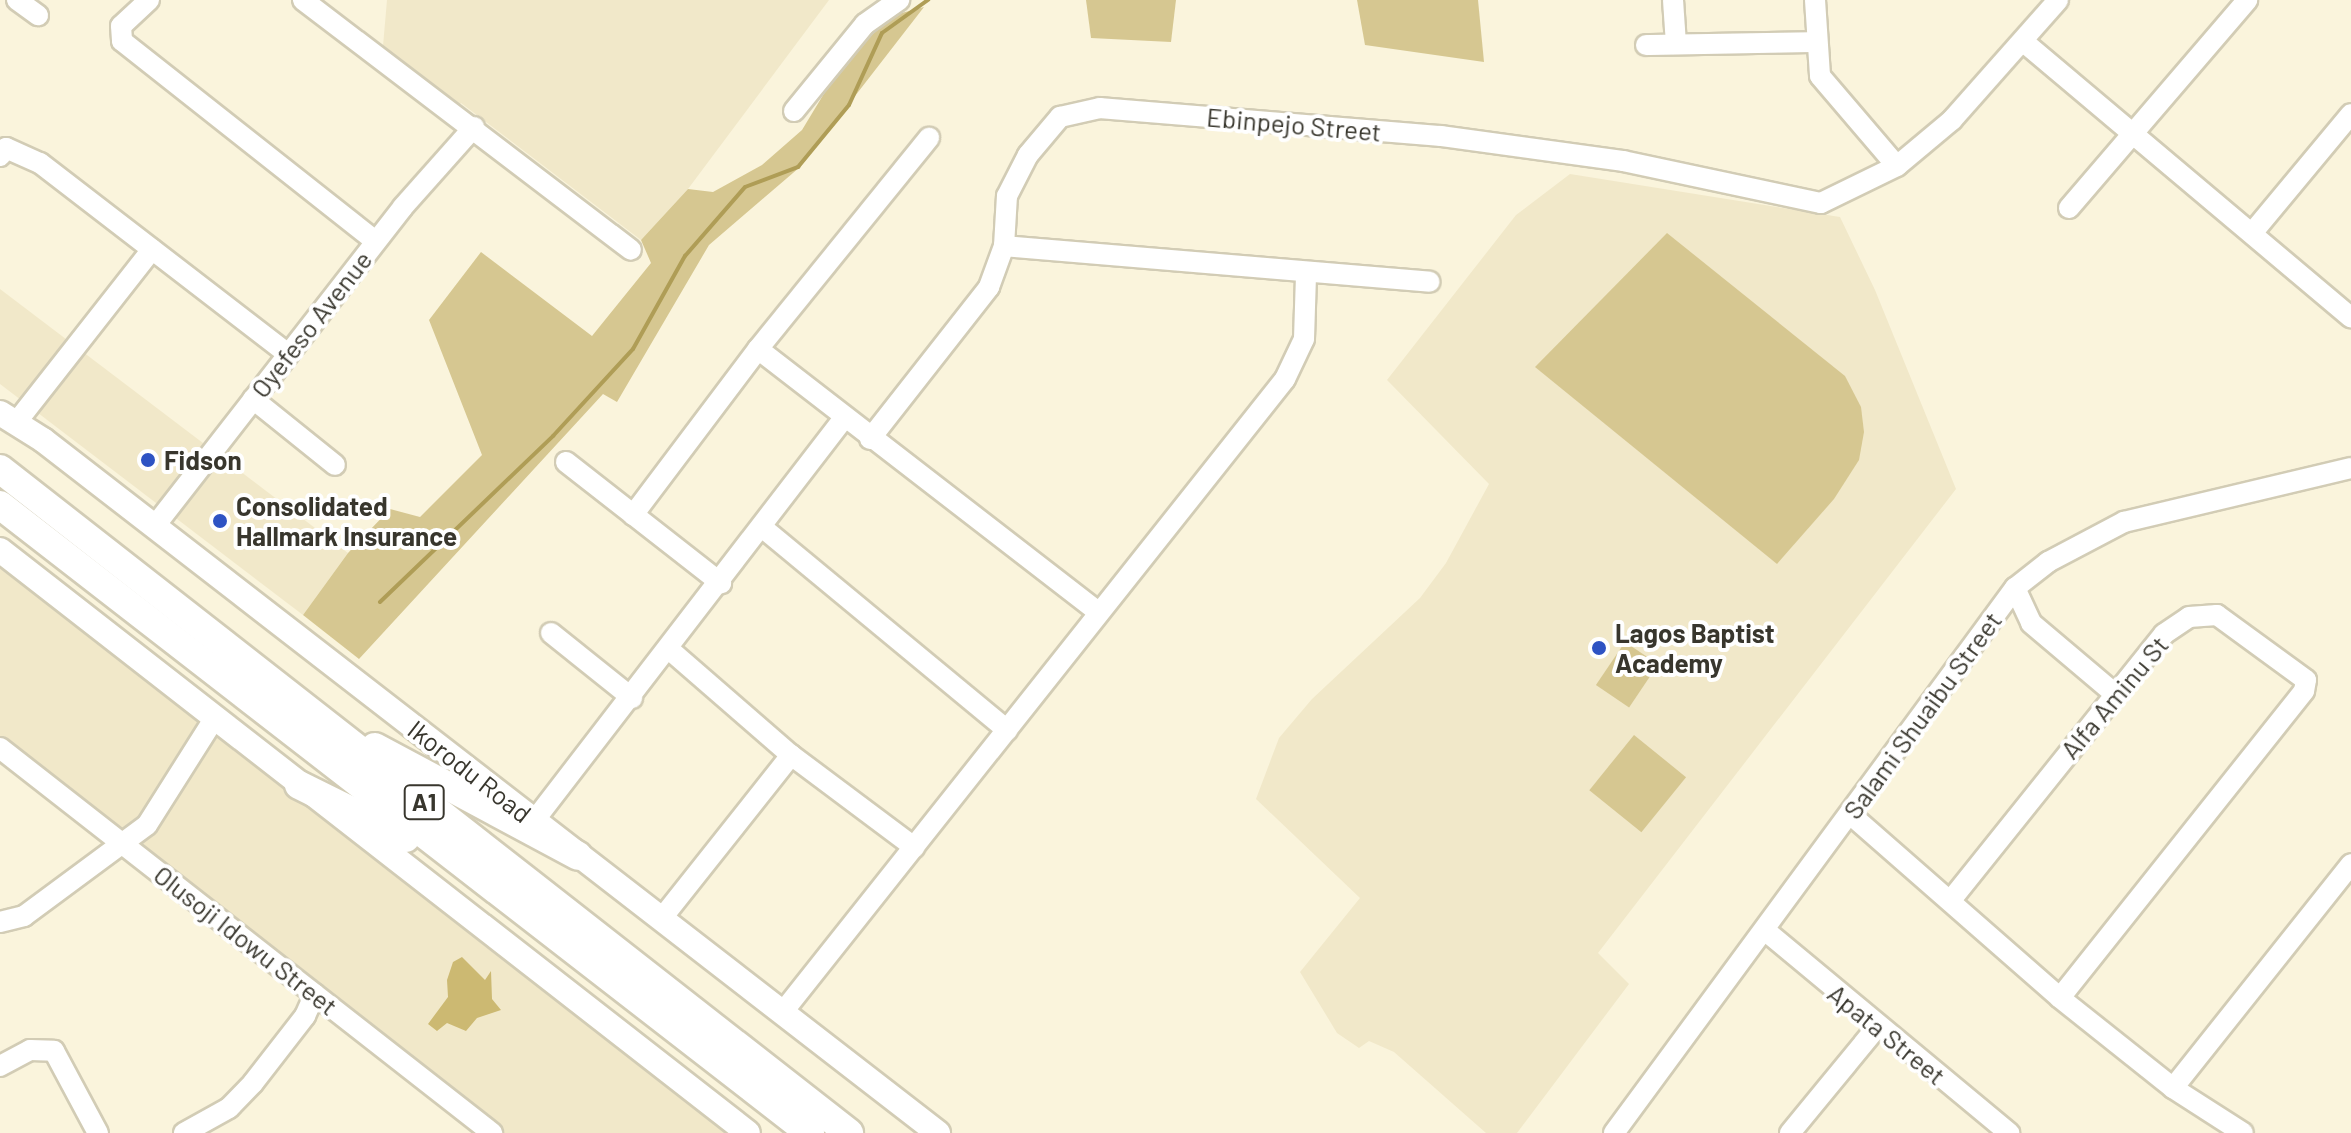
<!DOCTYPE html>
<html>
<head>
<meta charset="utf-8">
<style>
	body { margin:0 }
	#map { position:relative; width:2351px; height:1133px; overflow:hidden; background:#faf4dc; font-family:Barlow,sans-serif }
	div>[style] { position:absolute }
	.built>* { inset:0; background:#f1e8c9 }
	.green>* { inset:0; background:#d6c791; transform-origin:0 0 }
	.forest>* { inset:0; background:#ccb972 }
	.stream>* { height:4px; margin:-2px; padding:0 2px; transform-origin:2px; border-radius:2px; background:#af9d56 }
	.roads { filter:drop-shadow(2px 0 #d2ccb5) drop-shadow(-2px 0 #d2ccb5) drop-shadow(0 2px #d2ccb5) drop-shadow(0 -2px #d2ccb5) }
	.minor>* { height:20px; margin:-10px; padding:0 10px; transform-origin:10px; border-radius:10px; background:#fff }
	.major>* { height:24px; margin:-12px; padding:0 12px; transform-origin:12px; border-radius:12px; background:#fff }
	.highway>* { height:28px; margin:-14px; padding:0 14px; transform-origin:14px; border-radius:14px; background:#fff }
	.dots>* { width:22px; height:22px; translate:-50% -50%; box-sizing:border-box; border:4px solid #fff; border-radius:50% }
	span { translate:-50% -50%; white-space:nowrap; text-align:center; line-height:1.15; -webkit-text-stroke:8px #fff; paint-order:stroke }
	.shield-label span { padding:2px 6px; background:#fff; border:2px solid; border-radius:6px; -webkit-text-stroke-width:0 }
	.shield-label { font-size:24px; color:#38362d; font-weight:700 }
	.street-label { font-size:26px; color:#38362d }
	.poi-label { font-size:26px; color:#38362d; font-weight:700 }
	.left { translate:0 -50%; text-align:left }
</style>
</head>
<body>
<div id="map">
	<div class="built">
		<div style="clip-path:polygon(387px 0,829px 0,688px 189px,641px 240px,461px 103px,447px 119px,381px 69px)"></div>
		<div style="clip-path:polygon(1570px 174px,1840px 217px,1875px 290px,1956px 489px,1598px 953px,1629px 984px,1517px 1133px,1486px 1133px,1394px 1052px,1369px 1041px,1359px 1048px,1337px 1033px,1300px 972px,1360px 898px,1256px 799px,1279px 738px,1312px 699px,1420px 598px,1446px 563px,1489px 484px,1387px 380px,1516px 215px)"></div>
		<div style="clip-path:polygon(0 289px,348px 553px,303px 615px,0 384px)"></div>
		<div style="clip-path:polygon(0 556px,736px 1133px,487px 1133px,0 753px)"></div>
	</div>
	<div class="green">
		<div style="clip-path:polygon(1086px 0,1176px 0,1171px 42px,1091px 38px)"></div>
		<div style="clip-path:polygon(1357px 0,1478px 0,1484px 62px,1365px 45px)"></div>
		<div style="clip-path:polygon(924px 7px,800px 167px,709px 245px,617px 402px,603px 394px,359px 659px,303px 615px,348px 553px,390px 509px,420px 517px,482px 455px,429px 320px,481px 252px,592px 336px,651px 263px,641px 240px,688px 189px,713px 192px,762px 165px,802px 130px,837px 72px,887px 17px)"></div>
		<div style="clip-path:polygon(1667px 233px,1845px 376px,1861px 407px,1864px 432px,1859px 460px,1834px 499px,1777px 564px,1535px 367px)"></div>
		<div style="left:1625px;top:642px;width:40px;height:52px;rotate:34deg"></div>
		<div style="left:1634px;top:735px;width:67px;height:71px;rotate:39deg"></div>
	</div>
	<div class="forest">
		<div style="clip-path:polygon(462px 957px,485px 980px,491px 971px,492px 999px,501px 1010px,477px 1018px,466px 1031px,447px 1023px,437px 1031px,428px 1024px,448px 997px,447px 980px,453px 962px)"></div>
	</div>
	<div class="stream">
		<div style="left:380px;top:602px;width:240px;rotate:-43.8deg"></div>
		<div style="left:553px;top:436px;width:118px;rotate:-47.4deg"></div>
		<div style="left:633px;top:349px;width:107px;rotate:-60.8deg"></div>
		<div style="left:685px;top:256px;width:91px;rotate:-49deg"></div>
		<div style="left:745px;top:187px;width:57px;rotate:-20.7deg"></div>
		<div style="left:798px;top:167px;width:80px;rotate:-50.6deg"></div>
		<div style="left:849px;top:105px;width:79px;rotate:-65.4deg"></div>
		<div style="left:882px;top:33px;width:57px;rotate:-35.7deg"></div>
	</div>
	<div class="roads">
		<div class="minor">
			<div style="left:17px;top:0;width:26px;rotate:36deg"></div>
			<div style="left:149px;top:0;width:38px;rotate:137deg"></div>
			<div style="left:121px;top:26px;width:15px;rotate:86deg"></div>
			<div style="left:122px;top:41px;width:323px;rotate:38.3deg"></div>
			<div style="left:303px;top:0;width:412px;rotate:37.3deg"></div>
			<div style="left:1673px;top:0;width:44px;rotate:86.1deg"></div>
			<div style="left:1815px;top:0;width:76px;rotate:86.2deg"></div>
			<div style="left:1820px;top:76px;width:118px;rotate:49.5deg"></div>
			<div style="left:2025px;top:43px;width:426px;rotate:40.1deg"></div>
			<div style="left:1646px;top:45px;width:169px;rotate:-1deg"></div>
			<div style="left:794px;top:111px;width:112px;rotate:-50.8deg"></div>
			<div style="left:865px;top:24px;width:42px;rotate:-35.2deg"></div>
			<div style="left:0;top:156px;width:10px;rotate:-53deg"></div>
			<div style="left:6px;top:148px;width:37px;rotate:24deg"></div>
			<div style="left:40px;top:163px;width:313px;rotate:37.6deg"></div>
			<div style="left:2069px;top:208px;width:274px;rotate:-49.4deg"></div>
			<div style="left:2253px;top:232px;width:153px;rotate:-50.3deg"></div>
			<div style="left:1004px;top:246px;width:427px;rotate:4.8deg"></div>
			<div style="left:758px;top:349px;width:431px;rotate:37.7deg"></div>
			<div style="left:253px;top:399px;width:105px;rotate:38.8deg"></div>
			<div style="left:15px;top:424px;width:222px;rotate:-51.9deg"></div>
			<div style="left:870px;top:439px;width:193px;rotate:-51.9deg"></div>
			<div style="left:989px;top:287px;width:44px;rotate:-69.9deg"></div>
			<div style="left:1004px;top:246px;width:50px;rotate:-86.6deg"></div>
			<div style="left:1007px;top:196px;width:46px;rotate:-62.9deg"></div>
			<div style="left:1028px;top:155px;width:50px;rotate:-49.9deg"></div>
			<div style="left:1060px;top:117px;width:41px;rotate:-12.7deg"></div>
			<div style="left:1100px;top:108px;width:342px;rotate:4.7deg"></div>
			<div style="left:1441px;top:136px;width:184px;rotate:7.8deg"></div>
			<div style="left:1623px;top:161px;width:202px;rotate:12deg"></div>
			<div style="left:1821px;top:203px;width:85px;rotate:-26deg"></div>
			<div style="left:1897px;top:166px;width:72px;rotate:-39.9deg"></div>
			<div style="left:1952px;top:120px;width:160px;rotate:-48.5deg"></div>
			<div style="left:566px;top:462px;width:197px;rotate:38deg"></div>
			<div style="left:633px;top:515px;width:208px;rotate:-53deg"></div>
			<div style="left:758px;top:349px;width:272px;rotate:-51deg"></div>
			<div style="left:154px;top:527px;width:405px;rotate:-52.1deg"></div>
			<div style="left:403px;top:207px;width:107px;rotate:-48.4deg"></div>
			<div style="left:763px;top:528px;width:317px;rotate:39.6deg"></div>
			<div style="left:2015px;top:588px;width:38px;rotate:65deg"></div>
			<div style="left:2031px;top:623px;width:110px;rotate:40.2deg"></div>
			<div style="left:551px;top:633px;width:104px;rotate:38.7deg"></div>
			<div style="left:670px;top:650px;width:160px;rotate:41deg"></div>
			<div style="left:791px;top:755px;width:154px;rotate:36.8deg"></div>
			<div style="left:0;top:748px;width:625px;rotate:38.04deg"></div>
			<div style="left:1850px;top:814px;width:279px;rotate:41.2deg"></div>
			<div style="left:2060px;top:998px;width:144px;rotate:38.5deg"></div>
			<div style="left:2173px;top:1088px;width:83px;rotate:32.7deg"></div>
			<div style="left:534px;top:821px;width:508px;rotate:-52.43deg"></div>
			<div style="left:1951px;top:900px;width:341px;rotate:-51.3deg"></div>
			<div style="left:2164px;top:634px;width:30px;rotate:-34deg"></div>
			<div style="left:2189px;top:617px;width:28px;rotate:-4deg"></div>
			<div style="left:2217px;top:615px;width:110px;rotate:36.1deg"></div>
			<div style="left:2306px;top:680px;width:11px;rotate:100deg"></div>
			<div style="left:2304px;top:691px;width:392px;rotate:128.5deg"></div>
			<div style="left:662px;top:918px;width:208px;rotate:-51.6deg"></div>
			<div style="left:0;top:922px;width:25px;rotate:-14deg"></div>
			<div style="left:24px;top:916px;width:153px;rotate:-36.5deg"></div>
			<div style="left:147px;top:825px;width:125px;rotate:-57.7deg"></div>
			<div style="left:1767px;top:932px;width:315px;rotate:39.7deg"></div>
			<div style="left:782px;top:1013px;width:809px;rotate:-51.57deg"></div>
			<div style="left:1285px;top:379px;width:44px;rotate:-64.6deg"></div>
			<div style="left:1304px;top:339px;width:64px;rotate:-88.2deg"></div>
			<div style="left:0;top:1066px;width:34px;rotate:-28deg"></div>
			<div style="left:30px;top:1050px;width:24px;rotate:2deg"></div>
			<div style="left:54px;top:1051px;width:93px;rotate:61.8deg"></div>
			<div style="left:2173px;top:1088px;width:286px;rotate:-51.5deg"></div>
			<div style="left:184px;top:1133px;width:51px;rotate:-29.1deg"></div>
			<div style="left:229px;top:1108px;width:35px;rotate:-46deg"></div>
			<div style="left:253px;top:1083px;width:85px;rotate:-52.2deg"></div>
			<div style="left:305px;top:1016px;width:24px;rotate:-66deg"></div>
			<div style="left:1614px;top:1133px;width:677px;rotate:-53.66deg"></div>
			<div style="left:2015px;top:588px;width:42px;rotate:-38.2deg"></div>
			<div style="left:2048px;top:562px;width:86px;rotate:-27.8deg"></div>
			<div style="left:2124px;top:522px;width:233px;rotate:-13.4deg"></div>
			<div style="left:1790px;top:1133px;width:137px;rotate:-50.6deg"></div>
		</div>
		<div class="major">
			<div style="left:0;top:413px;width:51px;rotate:32.1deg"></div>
			<div style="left:43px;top:440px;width:1132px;rotate:37.75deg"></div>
			<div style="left:0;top:550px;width:948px;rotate:37.93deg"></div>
		</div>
		<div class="highway">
			<div style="left:0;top:469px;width:1078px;rotate:38.03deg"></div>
			<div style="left:0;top:505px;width:1025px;rotate:37.79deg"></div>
			<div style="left:375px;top:747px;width:230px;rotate:28.2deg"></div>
			<div style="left:299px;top:785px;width:119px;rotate:26.4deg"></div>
		</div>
	</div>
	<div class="dots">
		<div style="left:148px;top:460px;background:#2e53c3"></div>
		<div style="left:220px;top:521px;background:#2e53c3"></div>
		<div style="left:1599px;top:648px;background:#2e53c3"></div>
	</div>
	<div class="shield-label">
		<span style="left:424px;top:802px">A1</span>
	</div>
	<div class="street-label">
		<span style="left:1294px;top:124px;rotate:5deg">Ebinpejo Street</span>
		<span style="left:311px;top:324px;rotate:-52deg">Oyefeso Avenue</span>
		<span style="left:2114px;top:697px;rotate:-50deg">Alfa Aminu St</span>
		<span style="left:1922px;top:715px;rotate:-54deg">Salami Shuaibu Street</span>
		<span style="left:470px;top:771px;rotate:38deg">Ikorodu Road</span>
		<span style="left:246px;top:940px;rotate:38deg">Olusoji Idowu Street</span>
		<span style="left:1887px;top:1034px;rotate:39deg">Apata Street</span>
	</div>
	<div class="poi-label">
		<span class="left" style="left:164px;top:460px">Fidson</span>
		<span class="left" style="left:236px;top:521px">Consolidated<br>Hallmark Insurance</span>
		<span class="left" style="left:1615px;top:648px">Lagos Baptist<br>Academy</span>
	</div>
</div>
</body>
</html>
